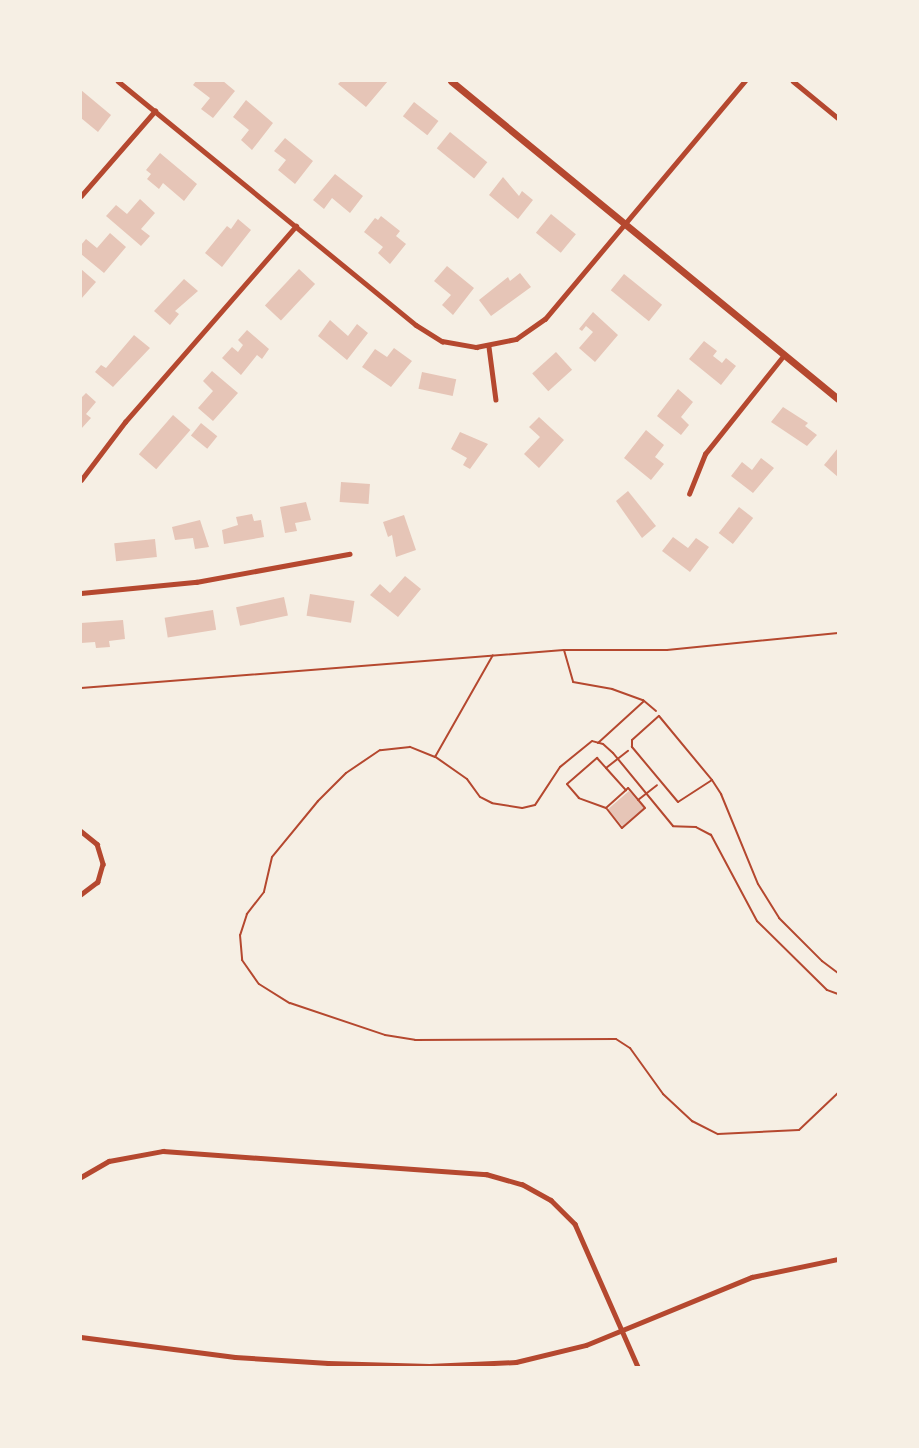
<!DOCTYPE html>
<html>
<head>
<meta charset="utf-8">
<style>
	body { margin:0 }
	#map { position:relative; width:919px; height:1448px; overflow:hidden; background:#f6efe4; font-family:"Space Grotesk",sans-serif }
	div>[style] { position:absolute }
	.building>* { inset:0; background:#e6c5b7; transform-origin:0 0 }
	.path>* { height:2px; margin:-1px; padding:0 1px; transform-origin:1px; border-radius:1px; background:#b5482f }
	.service>* { height:2px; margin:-1px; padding:0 1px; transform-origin:1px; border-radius:1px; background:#b5482f }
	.minor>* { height:4.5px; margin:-2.25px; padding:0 2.25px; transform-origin:2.25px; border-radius:2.25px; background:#b5482f }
	.secondary>* { height:7px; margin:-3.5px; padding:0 3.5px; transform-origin:3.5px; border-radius:3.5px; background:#b5482f }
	span { translate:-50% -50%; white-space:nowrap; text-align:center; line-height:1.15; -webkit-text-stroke:6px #f6efe4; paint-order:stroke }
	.frame { position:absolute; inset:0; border:82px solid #f6efe4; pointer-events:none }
</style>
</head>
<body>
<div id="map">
	<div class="building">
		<div style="clip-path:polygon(196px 81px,223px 81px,235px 91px,213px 118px,201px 109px,210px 98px,193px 85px)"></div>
		<div style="clip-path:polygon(341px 81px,369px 82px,388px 81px,366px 107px,338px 84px)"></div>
		<div style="clip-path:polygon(81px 90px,111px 115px,98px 132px,81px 118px)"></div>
		<div style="clip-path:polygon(246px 100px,273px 123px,252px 150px,241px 140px,249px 130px,233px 117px)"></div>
		<div style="left:414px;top:102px;width:31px;height:18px;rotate:38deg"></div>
		<div style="left:450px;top:132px;width:48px;height:21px;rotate:39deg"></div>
		<div style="clip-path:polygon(285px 138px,313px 161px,295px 184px,278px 170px,286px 160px,274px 151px)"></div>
		<div style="clip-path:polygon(160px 153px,197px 184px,184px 201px,163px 183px,159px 189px,147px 179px,151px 174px,146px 170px)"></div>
		<div style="clip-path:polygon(335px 174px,363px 196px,350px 213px,332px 198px,324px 209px,313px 200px)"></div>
		<div style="clip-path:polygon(503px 177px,519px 196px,522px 191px,533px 200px,518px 219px,489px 195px)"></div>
		<div style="clip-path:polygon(140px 199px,155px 213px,141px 229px,150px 236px,141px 246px,106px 216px,116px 205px,127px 214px)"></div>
		<div style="left:551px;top:214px;width:32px;height:24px;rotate:39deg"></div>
		<div style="clip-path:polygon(381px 216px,400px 231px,396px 236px,406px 244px,390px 264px,378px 253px,383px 247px,364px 232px,375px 218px,378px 220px)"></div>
		<div style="clip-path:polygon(238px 219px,251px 230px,222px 267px,205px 253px,227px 226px,231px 229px)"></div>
		<div style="clip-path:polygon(110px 233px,126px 247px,104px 273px,81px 254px,81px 245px,86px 239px,97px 248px)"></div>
		<div style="clip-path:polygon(447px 266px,474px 288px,453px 315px,442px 305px,451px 295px,434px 281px)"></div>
		<div style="clip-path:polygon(81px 269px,96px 282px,81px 299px)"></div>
		<div style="left:299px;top:269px;width:22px;height:50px;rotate:43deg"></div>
		<div style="clip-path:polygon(520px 273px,531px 287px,491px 316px,479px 300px,508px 277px,510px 281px)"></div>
		<div style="left:624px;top:274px;width:49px;height:21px;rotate:39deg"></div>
		<div style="clip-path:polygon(184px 279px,198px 291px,175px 311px,179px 314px,170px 325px,154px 311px)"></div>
		<div style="clip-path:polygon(593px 312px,618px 335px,595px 362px,579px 348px,593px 332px,586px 326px,582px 331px,579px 329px)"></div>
		<div style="clip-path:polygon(330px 320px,348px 336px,357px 324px,368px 333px,347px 360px,318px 336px)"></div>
		<div style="clip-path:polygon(247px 330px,269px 349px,262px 359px,257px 355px,241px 375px,222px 358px,232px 347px,238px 352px,243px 345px,238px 340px)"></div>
		<div style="clip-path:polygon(134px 335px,150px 348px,113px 387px,95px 372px,101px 365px,106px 368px)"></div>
		<div style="clip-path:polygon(704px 341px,717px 351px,713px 356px,722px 363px,726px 358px,736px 366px,721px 385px,689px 359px)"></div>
		<div style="clip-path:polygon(394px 348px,412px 361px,391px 387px,362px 367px,375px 349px,387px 357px)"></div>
		<div style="left:556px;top:352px;width:24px;height:32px;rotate:48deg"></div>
		<div style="clip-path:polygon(212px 371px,238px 393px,213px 421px,198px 408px,213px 391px,203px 381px)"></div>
		<div style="left:422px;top:372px;width:35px;height:17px;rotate:12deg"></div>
		<div style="clip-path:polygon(678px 389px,693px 402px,681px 417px,689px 425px,681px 435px,657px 416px)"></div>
		<div style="clip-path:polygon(86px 393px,96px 402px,86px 414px,91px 418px,81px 429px,81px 398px)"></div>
		<div style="clip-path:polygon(783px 407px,808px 423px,805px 426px,817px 435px,807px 446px,771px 422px)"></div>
		<div style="left:173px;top:415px;width:23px;height:52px;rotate:41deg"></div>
		<div style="clip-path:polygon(539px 417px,564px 440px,539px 468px,524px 454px,540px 437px,529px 427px)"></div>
		<div style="left:201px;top:423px;width:21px;height:16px;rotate:39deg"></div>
		<div style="clip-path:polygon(646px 430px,664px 445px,655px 457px,664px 464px,651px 480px,624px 458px)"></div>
		<div style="clip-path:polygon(460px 432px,488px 444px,470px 469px,463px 465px,467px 458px,451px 449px)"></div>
		<div style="clip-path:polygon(838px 448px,838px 477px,824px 465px)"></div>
		<div style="clip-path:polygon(761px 458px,774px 468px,753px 493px,731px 476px,742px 462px,752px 470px)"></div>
		<div style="left:341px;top:482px;width:29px;height:20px;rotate:4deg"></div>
		<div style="clip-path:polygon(628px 491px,656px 526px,642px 538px,616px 501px)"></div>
		<div style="clip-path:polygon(306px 502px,311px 520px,295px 523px,297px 531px,285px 533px,280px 507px)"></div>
		<div style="left:739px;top:507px;width:18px;height:33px;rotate:38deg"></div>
		<div style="clip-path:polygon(252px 514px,254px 521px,261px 520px,264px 537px,224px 544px,222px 530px,238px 525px,236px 517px)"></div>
		<div style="clip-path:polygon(404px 515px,416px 550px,396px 557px,392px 535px,388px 537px,383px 522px)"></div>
		<div style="clip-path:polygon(200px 520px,209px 547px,195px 549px,193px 538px,175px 540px,172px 527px)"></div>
		<div style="clip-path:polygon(673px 537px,688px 548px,696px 538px,709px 547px,690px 572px,662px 551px)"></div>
		<div style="left:155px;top:539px;width:18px;height:41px;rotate:84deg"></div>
		<div style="clip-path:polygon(405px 576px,421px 589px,398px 617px,370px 595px,380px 584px,390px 593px)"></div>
		<div style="left:310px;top:594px;width:45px;height:22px;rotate:9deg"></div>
		<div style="left:284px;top:597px;width:19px;height:49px;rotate:78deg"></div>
		<div style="left:213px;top:610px;width:20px;height:49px;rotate:81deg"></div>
		<div style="clip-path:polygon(123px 620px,125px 639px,109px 641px,110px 647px,96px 648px,95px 642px,81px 643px,81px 623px)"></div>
		<div style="left:629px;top:791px;width:23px;height:28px;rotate:49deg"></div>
	</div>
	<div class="path">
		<div style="left:564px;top:650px;width:33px;rotate:74deg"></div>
		<div style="left:573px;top:682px;width:40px;rotate:10deg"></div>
		<div style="left:612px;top:689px;width:33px;rotate:20deg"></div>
		<div style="left:643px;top:700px;width:17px;rotate:40deg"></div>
		<div style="left:81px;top:688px;width:484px;rotate:-4.5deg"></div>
		<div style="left:564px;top:650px;width:103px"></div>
		<div style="left:667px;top:650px;width:172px;rotate:-5.7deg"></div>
		<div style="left:598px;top:743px;width:62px;rotate:-42.4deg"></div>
		<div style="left:435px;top:757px;width:117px;rotate:-60.4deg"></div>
		<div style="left:606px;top:768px;width:30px;rotate:48deg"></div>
		<div style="left:626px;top:790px;width:27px;rotate:138deg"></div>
		<div style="left:606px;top:808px;width:29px;rotate:-160deg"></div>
		<div style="left:579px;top:798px;width:18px;rotate:-131deg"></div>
		<div style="left:567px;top:784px;width:40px;rotate:-41deg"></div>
		<div style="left:597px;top:758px;width:13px;rotate:48deg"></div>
		<div style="left:606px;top:768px;width:28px;rotate:-38deg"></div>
		<div style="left:638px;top:800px;width:24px;rotate:-38deg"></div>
		<div style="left:607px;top:809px;width:24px;rotate:52deg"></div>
		<div style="left:622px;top:828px;width:30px;rotate:-41deg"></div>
		<div style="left:645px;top:808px;width:26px;rotate:-130deg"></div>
		<div style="left:628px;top:788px;width:3px;rotate:135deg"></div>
		<div style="left:838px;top:994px;width:12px;rotate:-160deg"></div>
		<div style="left:827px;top:990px;width:98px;rotate:-135.4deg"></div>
		<div style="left:757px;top:921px;width:98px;rotate:-118.1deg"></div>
		<div style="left:711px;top:835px;width:17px;rotate:-152deg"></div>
		<div style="left:696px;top:827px;width:23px;rotate:-178deg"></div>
		<div style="left:673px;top:826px;width:94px;rotate:-129.4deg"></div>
		<div style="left:613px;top:753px;width:13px;rotate:-138deg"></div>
		<div style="left:603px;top:744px;width:11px;rotate:-165deg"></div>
		<div style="left:592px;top:741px;width:41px;rotate:140.9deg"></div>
		<div style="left:560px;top:767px;width:45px;rotate:123.3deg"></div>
		<div style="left:535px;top:805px;width:13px;rotate:167deg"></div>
		<div style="left:522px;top:808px;width:30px;rotate:-171deg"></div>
		<div style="left:492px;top:803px;width:13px;rotate:-153deg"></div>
		<div style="left:480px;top:797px;width:22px;rotate:-126deg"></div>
		<div style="left:467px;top:779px;width:39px;rotate:-145deg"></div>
		<div style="left:435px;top:757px;width:27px;rotate:-158deg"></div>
		<div style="left:410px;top:747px;width:30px;rotate:174deg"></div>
		<div style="left:380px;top:750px;width:41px;rotate:145.9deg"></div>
		<div style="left:346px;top:773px;width:40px;rotate:135deg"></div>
		<div style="left:318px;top:801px;width:72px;rotate:129.4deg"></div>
		<div style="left:272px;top:857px;width:36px;rotate:103deg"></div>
		<div style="left:264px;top:892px;width:28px;rotate:128deg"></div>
		<div style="left:247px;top:914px;width:22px;rotate:108deg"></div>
		<div style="left:240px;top:935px;width:25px;rotate:85deg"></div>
		<div style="left:242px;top:960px;width:29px;rotate:55deg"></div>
		<div style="left:259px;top:984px;width:36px;rotate:32deg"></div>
		<div style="left:290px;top:1003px;width:100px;rotate:18.6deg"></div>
		<div style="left:385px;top:1035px;width:30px;rotate:9deg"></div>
		<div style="left:415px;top:1040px;width:201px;rotate:-0.3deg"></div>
		<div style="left:616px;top:1039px;width:17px;rotate:33deg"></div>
		<div style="left:630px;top:1048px;width:57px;rotate:54.3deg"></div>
		<div style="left:663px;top:1094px;width:40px;rotate:43deg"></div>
		<div style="left:692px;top:1121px;width:29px;rotate:27deg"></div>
		<div style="left:718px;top:1134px;width:81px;rotate:-2.8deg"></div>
		<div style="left:799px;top:1130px;width:54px;rotate:-43.5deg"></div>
	</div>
	<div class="service">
		<div style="left:712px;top:780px;width:40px;rotate:147.1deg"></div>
		<div style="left:678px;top:802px;width:72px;rotate:-129.9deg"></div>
		<div style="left:632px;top:747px;width:7px;rotate:-90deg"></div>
		<div style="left:632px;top:740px;width:36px;rotate:-42deg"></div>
		<div style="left:659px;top:716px;width:83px;rotate:50.4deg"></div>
		<div style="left:712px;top:780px;width:17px;rotate:57deg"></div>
		<div style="left:721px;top:794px;width:97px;rotate:67.7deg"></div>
		<div style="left:758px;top:884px;width:40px;rotate:58deg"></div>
		<div style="left:779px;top:918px;width:61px;rotate:45deg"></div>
		<div style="left:822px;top:961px;width:20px;rotate:37deg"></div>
	</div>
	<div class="minor">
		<div style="left:118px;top:81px;width:385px;rotate:39.3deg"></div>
		<div style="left:416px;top:325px;width:31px;rotate:32deg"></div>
		<div style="left:442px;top:341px;width:35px;rotate:10deg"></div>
		<div style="left:476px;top:347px;width:41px;rotate:-11.3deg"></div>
		<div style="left:516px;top:339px;width:35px;rotate:-35deg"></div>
		<div style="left:545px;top:319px;width:311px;rotate:-50deg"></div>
		<div style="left:793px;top:81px;width:58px;rotate:39.4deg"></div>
		<div style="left:81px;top:196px;width:113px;rotate:-49deg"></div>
		<div style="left:489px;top:347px;width:53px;rotate:82.5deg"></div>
		<div style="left:81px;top:480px;width:73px;rotate:-52.8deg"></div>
		<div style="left:125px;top:422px;width:260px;rotate:-48.9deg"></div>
		<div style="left:689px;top:494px;width:43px;rotate:-68.2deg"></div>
		<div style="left:705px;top:454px;width:127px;rotate:-51.4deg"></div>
		<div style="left:81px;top:593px;width:116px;rotate:-5.5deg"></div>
		<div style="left:196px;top:582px;width:156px;rotate:-10.4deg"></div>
		<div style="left:81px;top:831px;width:21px;rotate:39deg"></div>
		<div style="left:97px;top:844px;width:21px;rotate:73deg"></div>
		<div style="left:103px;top:864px;width:19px;rotate:106deg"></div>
		<div style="left:98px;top:882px;width:21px;rotate:143deg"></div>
		<div style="left:81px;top:1177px;width:32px;rotate:-30deg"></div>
		<div style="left:109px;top:1161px;width:55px;rotate:-10.5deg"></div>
		<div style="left:163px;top:1151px;width:324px;rotate:4.1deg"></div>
		<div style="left:486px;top:1174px;width:37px;rotate:16deg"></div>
		<div style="left:522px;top:1184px;width:33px;rotate:29deg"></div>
		<div style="left:551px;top:1200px;width:34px;rotate:45deg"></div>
		<div style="left:575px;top:1224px;width:156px;rotate:66.2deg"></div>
		<div style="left:81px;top:1337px;width:155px;rotate:7.4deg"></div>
		<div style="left:235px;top:1357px;width:93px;rotate:3.7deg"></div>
		<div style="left:328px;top:1363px;width:101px;rotate:1.7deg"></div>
		<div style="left:429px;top:1366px;width:87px;rotate:-2.6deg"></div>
		<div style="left:516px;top:1362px;width:72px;rotate:-13.7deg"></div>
		<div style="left:586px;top:1345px;width:179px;rotate:-22.3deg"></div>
		<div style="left:752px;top:1277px;width:88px;rotate:-11.8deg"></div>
	</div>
	<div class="secondary">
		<div style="left:451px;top:81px;width:501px;rotate:39.41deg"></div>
	</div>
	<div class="frame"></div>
</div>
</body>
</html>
